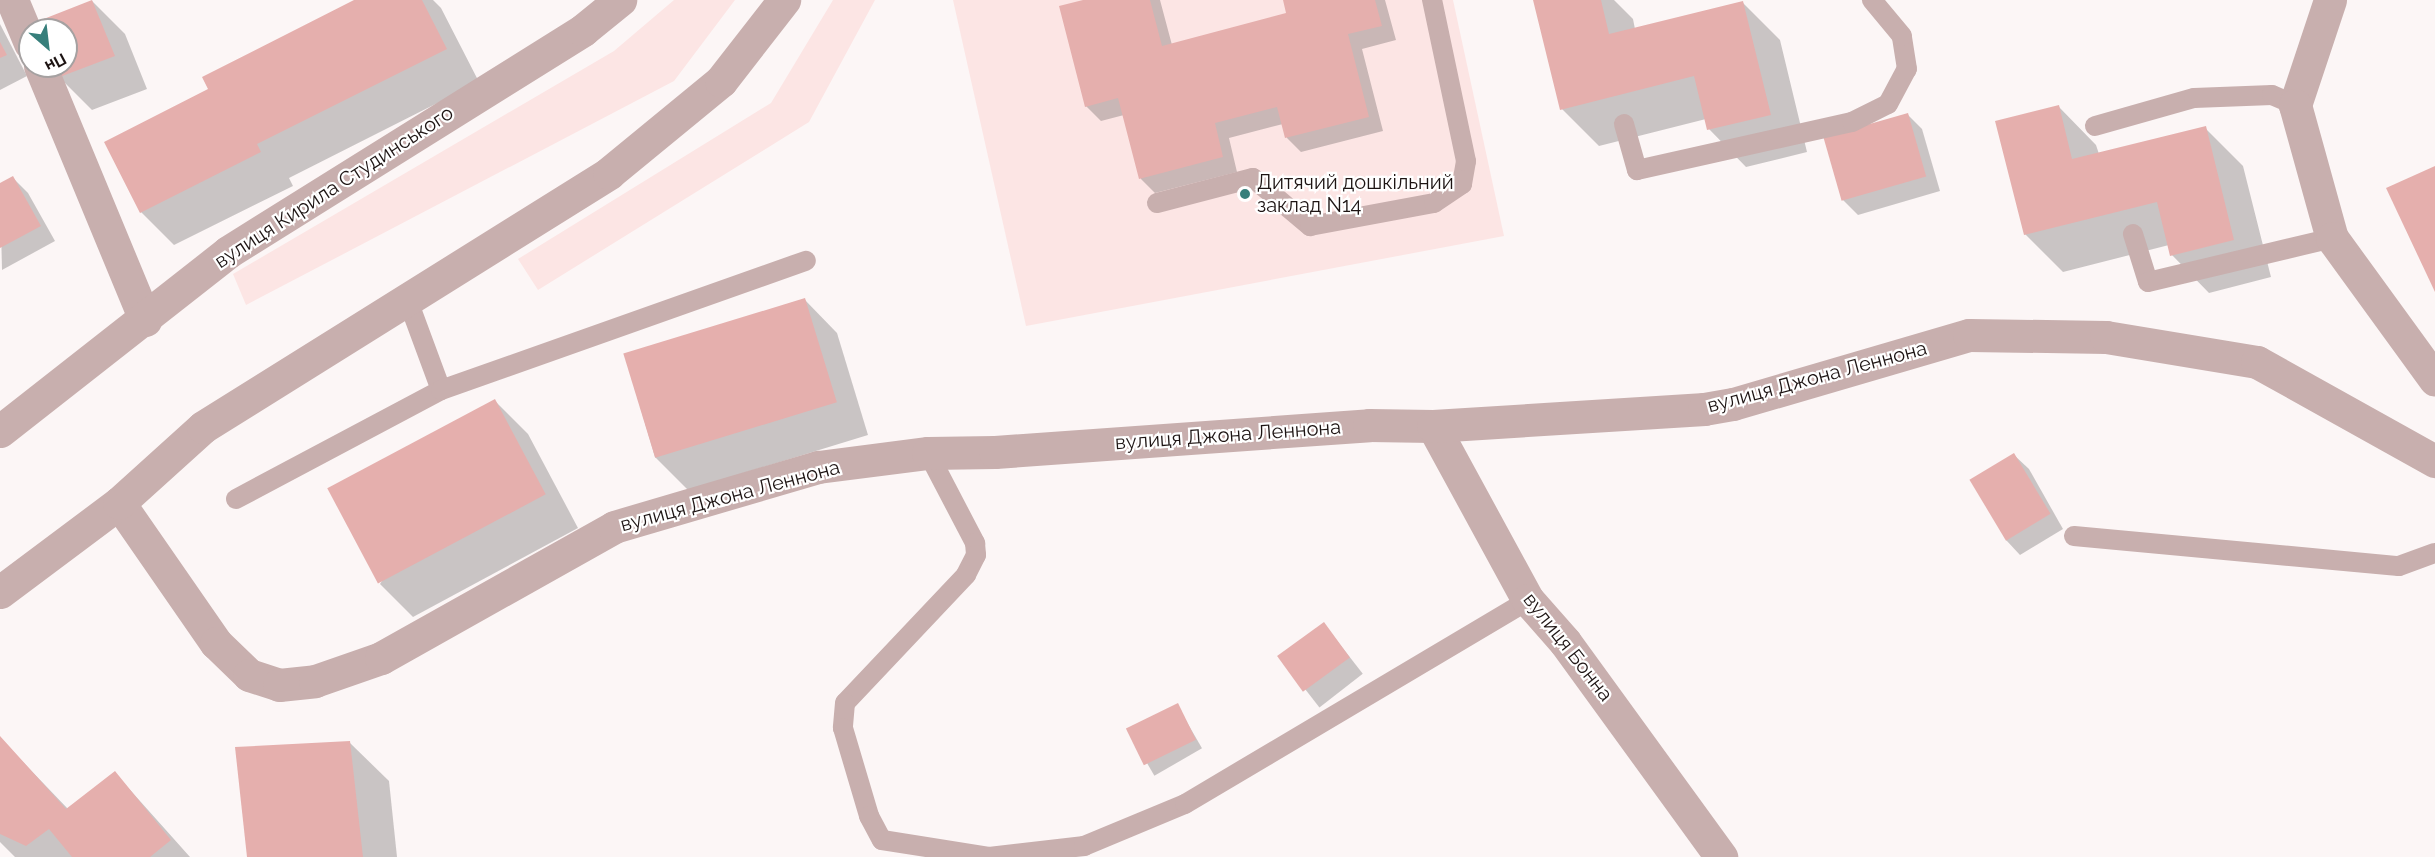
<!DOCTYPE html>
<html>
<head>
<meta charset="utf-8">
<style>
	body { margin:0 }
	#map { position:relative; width:2435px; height:857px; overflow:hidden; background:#fcf6f6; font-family:Raleway,sans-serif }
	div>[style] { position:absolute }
	.built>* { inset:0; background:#fce5e4 }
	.shadow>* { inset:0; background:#0003; transform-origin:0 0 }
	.building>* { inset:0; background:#e5afad; transform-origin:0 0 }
	.service>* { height:20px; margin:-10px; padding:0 10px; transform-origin:10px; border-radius:10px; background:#c8afae }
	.minor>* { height:33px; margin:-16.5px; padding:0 16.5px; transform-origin:16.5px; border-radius:16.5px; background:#c8afae }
	.dots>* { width:16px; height:16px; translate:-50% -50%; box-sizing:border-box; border:3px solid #fff; border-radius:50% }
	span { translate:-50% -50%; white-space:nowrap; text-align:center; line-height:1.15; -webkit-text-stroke:4.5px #fff; paint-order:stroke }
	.poi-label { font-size:20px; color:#1d1413 }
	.left { translate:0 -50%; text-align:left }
	.street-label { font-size:20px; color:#1d1413 }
	.north { position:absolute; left:18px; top:18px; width:60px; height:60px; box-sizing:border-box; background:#fff; border:2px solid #a5a1a1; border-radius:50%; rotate:152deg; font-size:16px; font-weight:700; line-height:24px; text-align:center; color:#1d1413 }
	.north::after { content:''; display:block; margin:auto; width:21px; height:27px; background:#377f7b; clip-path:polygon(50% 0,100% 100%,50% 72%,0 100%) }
</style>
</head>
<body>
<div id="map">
	<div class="built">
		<div style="clip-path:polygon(674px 0,735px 0,674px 81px,246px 305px,233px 274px,614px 51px)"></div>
		<div style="clip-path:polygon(833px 0,875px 0,809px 122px,538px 290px,518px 259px,771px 103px)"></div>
		<div style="clip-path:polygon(953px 0,1453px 0,1504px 236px,1026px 326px)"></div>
	</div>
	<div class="shadow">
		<div style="clip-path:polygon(358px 0,433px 0,441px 8px,479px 82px,289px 178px,293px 186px,174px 245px,141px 212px)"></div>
		<div style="clip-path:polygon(1089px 0,1160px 0,1172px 45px,1288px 14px,1284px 0,1385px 0,1396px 40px,1362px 49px,1383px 131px,1301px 152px,1287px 138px,1283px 124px,1229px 138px,1237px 172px,1155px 193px,1141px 179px,1124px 115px,1101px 121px,1086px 106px)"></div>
		<div style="clip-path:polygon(1535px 0,1614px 0,1633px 19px,1635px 29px,1742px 2px,1780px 40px,1807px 152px,1746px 167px,1709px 129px,1706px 119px,1599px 146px,1562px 109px)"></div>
		<div style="clip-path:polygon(92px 1px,125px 34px,147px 89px,92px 110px,59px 77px,66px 66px,66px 30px)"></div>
		<div style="clip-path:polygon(0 24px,27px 76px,0 90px)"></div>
		<div style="clip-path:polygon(2059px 107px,2096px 145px,2099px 154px,2205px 128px,2243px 166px,2271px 277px,2209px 293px,2172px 255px,2169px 245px,2063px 272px,2025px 234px)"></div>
		<div style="clip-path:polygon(1907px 114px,1922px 129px,1940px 191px,1858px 215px,1843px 200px)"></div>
		<div style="clip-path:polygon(13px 178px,28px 193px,55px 241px,2px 270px,0 185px)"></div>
		<div style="clip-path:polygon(804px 299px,837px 333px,868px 435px,688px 490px,655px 457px,625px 355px)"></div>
		<div style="clip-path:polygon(495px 401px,528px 434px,578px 528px,413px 617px,380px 584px)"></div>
		<div style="clip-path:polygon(2014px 455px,2029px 469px,2063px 529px,2020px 555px,2006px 540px)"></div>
		<div style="left:1324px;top:624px;width:63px;height:55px;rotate:52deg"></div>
		<div style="left:1177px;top:705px;width:50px;height:55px;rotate:60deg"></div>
		<div style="clip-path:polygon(0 738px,68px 809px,115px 773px,190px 857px,15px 857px,0 842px)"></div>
		<div style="clip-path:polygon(349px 742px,389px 781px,397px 857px,248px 857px)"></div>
	</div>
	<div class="building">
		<div style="clip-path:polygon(92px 0,115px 56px,57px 78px,53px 66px,66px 66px,66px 30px,39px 30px,36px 22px)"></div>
		<div style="clip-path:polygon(354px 0,422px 0,447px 49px,257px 144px,261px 152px,140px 213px,104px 142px,208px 89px,202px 77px)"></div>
		<div style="clip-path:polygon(1083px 0,1150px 0,1162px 46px,1286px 13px,1283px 0,1375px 0,1382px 26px,1348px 34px,1369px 117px,1285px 138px,1277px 107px,1215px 123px,1223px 157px,1139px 179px,1118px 98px,1085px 107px,1059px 6px)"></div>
		<div style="clip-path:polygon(1533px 0,1601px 0,1609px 34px,1743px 1px,1771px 115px,1707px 130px,1694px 76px,1560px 110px)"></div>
		<div style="clip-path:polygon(0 42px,7px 55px,0 58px)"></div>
		<div style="clip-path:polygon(2059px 105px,2072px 159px,2206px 126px,2234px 240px,2170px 256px,2157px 202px,2024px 235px,1995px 121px)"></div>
		<div style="left:1908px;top:113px;width:66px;height:88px;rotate:74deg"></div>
		<div style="clip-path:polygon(2435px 166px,2435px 292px,2386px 188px)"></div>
		<div style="clip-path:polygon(13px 176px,41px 226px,0 248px,0 183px)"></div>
		<div style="left:805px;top:298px;width:109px;height:190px;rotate:73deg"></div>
		<div style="left:495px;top:399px;width:108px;height:190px;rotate:62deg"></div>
		<div style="left:2014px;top:453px;width:71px;height:52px;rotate:59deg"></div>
		<div style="left:1324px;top:622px;width:44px;height:58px;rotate:54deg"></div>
		<div style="left:1178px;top:703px;width:41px;height:58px;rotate:64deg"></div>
		<div style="clip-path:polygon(0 736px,66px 809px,115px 771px,171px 840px,150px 857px,72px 857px,49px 829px,26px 846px,0 834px)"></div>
		<div style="clip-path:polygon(350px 741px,363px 857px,247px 857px,235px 747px)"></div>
	</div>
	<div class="service">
		<div style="left:1624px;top:124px;width:48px;rotate:74.2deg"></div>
		<div style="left:1637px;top:170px;width:220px;rotate:-12.6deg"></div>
		<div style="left:1852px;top:122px;width:40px;rotate:-26.6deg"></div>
		<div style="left:1888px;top:104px;width:40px;rotate:-62deg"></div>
		<div style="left:1907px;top:69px;width:33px;rotate:-99deg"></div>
		<div style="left:1902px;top:36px;width:47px;rotate:-129.8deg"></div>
		<div style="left:2095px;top:126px;width:103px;rotate:-15.8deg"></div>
		<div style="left:2194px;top:98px;width:78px;rotate:-2.2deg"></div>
		<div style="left:2272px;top:95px;width:25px;rotate:23deg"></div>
		<div style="left:1157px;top:203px;width:99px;rotate:-14.6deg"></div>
		<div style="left:1253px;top:178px;width:75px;rotate:40.1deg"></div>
		<div style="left:1310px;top:226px;width:126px;rotate:-10.5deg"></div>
		<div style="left:1434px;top:203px;width:34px;rotate:-34deg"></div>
		<div style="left:1462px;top:184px;width:23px;rotate:-80deg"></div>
		<div style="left:1466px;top:161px;width:165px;rotate:-101.9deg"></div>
		<div style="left:2133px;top:234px;width:50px;rotate:72.6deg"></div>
		<div style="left:2148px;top:282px;width:189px;rotate:-13.4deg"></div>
		<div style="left:407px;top:298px;width:98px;rotate:69.7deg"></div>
		<div style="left:928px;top:453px;width:102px;rotate:62.4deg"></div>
		<div style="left:975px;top:543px;width:12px;rotate:85deg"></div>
		<div style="left:976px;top:555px;width:22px;rotate:117deg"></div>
		<div style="left:966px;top:575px;width:176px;rotate:133.4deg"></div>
		<div style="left:845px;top:703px;width:25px;rotate:95deg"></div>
		<div style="left:843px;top:728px;width:92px;rotate:73.5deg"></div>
		<div style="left:869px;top:816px;width:27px;rotate:62deg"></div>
		<div style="left:882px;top:840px;width:108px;rotate:9deg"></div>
		<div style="left:989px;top:857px;width:96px;rotate:-6.6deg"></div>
		<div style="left:1084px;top:846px;width:109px;rotate:-22.6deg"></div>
		<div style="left:1185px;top:804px;width:399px;rotate:-30.7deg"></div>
		<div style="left:236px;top:499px;width:232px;rotate:-28deg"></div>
		<div style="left:441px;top:390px;width:387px;rotate:-19.5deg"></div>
		<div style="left:2074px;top:536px;width:326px;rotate:5.3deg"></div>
		<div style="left:2399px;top:566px;width:38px;rotate:-20deg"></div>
	</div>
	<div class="minor">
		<div style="left:12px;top:0;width:47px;rotate:67.3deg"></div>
		<div style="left:2330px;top:0;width:111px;rotate:108.4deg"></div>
		<div style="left:2295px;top:105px;width:138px;rotate:74.5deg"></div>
		<div style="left:2332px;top:238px;width:175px;rotate:54deg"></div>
		<div style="left:40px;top:66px;width:275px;rotate:67.5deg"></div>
		<div style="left:1433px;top:426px;width:198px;rotate:61.4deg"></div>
		<div style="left:1528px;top:600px;width:56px;rotate:48.6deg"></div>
		<div style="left:1565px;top:642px;width:266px;rotate:54deg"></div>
		<div style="left:0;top:431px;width:290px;rotate:-38.1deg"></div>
		<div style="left:228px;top:252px;width:419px;rotate:-32deg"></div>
		<div style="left:583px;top:30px;width:48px;rotate:-39deg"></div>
		<div style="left:119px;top:503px;width:170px;rotate:55.3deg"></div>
		<div style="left:216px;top:643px;width:46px;rotate:44.1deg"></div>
		<div style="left:249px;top:675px;width:32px;rotate:18deg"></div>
		<div style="left:279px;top:685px;width:36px;rotate:-6deg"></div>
		<div style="left:315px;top:681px;width:70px;rotate:-19.2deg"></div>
		<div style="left:381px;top:658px;width:267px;rotate:-29.3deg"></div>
		<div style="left:614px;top:527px;width:213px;rotate:-16.4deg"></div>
		<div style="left:818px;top:467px;width:111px;rotate:-7.3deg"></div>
		<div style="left:928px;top:453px;width:67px;rotate:-0.9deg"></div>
		<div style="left:995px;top:452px;width:375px;rotate:-4.1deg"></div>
		<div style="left:1369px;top:425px;width:64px;rotate:0.9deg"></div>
		<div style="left:1433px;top:426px;width:272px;rotate:-3.6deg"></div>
		<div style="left:1704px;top:409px;width:29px;rotate:-10deg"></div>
		<div style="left:1733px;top:404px;width:246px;rotate:-16.3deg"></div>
		<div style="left:1969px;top:335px;width:137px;rotate:0.8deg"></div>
		<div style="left:2106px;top:337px;width:153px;rotate:9.4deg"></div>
		<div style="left:2257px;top:362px;width:204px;rotate:29.1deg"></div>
		<div style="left:0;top:592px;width:149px;rotate:-36.8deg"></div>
		<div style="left:119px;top:503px;width:113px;rotate:-42.1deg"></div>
		<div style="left:203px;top:427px;width:479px;rotate:-32deg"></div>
		<div style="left:609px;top:173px;width:145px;rotate:-39.4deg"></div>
		<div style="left:721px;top:81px;width:103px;rotate:-52.1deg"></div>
	</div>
	<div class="dots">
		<div style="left:1245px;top:194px;background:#377f7b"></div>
	</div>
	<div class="poi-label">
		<span class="left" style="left:1257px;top:194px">Дитячий дошкільний<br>заклад N14</span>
	</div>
	<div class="street-label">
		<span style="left:334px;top:187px;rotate:-33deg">вулиця Кирила Студинського</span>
		<span style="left:1817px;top:377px;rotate:-15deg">вулиця Джона Леннона</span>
		<span style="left:1228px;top:435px;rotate:-4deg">вулиця Джона Леннона</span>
		<span style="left:730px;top:496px;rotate:-15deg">вулиця Джона Леннона</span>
		<span style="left:1568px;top:647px;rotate:52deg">вулиця Бонна</span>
	</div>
	<div class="north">Пн</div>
</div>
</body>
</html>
